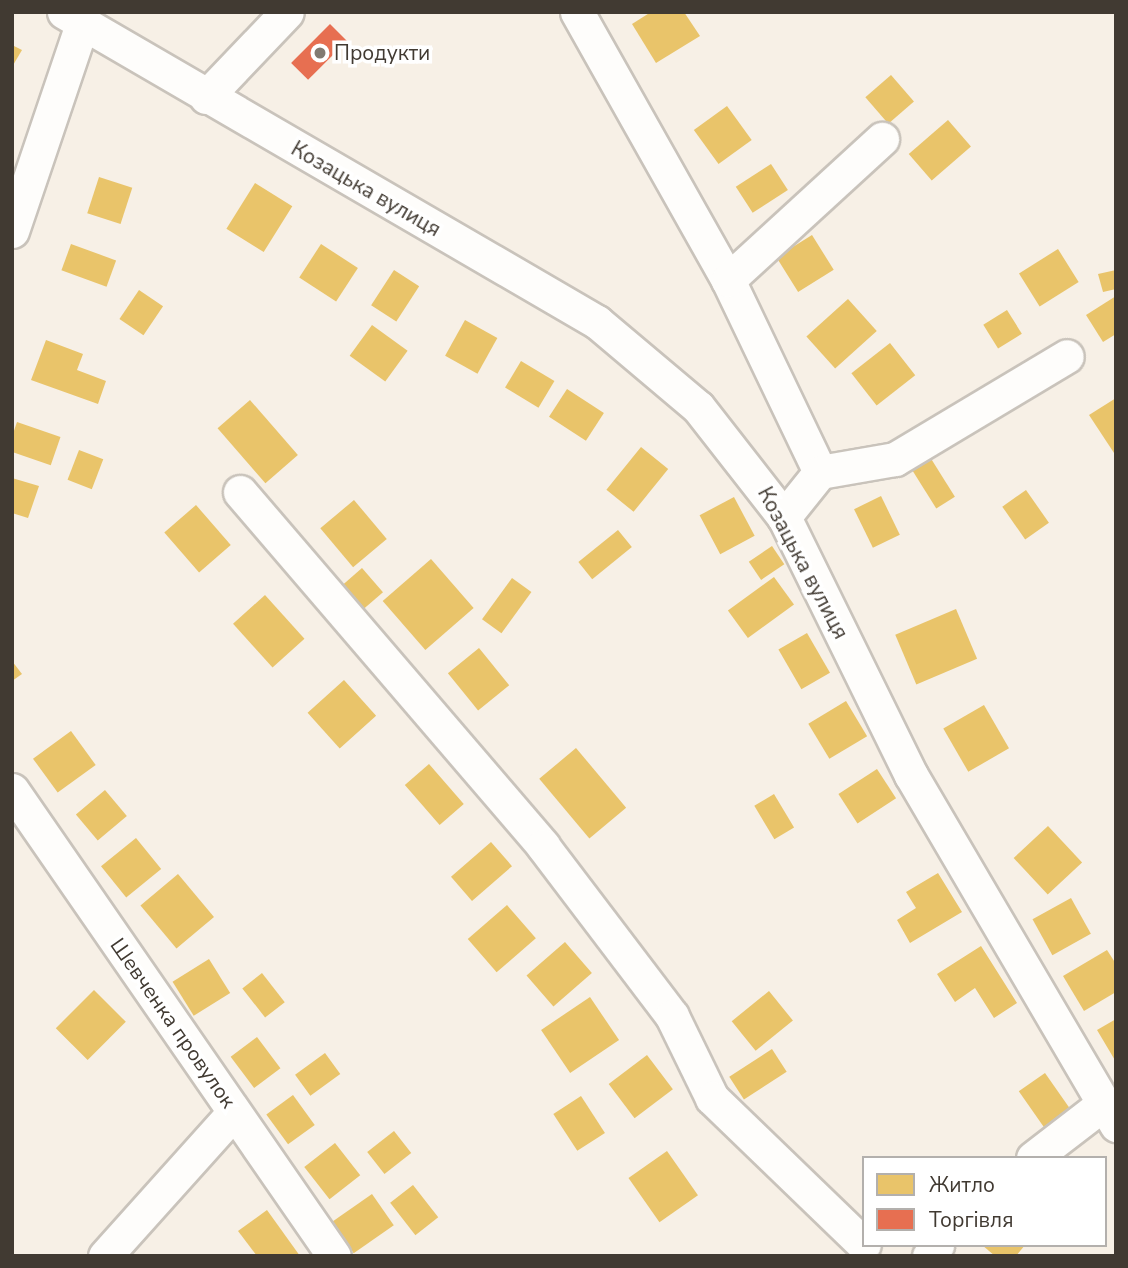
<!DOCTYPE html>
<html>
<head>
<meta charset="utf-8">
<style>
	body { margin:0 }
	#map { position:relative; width:1128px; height:1268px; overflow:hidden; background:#f7f0e6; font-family:"Nunito Sans",sans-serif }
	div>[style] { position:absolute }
	.homes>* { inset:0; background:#e9c46a; transform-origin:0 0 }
	.shops>* { inset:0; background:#e76f51; transform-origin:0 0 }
	.roads { filter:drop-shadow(2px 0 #c9c3bb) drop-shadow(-2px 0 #c9c3bb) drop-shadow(0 2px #c9c3bb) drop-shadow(0 -2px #c9c3bb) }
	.minor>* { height:33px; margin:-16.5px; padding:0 16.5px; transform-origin:16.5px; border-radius:16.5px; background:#fefdfb }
	.dots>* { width:19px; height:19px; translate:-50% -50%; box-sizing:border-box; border:4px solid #fff; border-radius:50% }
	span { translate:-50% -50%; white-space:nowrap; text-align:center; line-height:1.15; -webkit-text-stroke:7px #fff; paint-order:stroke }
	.poi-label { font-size:21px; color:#413a32 }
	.left { translate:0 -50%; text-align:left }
	.street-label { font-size:21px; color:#413a32 }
	.frame { position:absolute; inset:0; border:14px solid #413a32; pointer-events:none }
	.legend { position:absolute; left:862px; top:1156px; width:245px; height:91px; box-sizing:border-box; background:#fff; border:2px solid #b3b0ad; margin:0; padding:9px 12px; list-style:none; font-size:21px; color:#413a32 }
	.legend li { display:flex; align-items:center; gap:14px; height:35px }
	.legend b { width:35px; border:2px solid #b3b0ad }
</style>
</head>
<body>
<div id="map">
	<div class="homes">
		<div style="clip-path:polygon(651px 12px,684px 12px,700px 36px,656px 63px,632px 24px)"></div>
		<div style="clip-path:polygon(12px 45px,22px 50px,12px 67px)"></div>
		<div style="left:891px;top:75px;width:35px;height:34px;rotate:49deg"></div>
		<div style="left:727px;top:106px;width:42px;height:41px;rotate:54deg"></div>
		<div style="left:948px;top:120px;width:35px;height:52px;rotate:49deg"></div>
		<div style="left:771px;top:164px;width:31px;height:42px;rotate:57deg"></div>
		<div style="left:99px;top:177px;width:35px;height:38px;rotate:18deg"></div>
		<div style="left:255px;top:183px;width:44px;height:54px;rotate:32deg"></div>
		<div style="left:812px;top:235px;width:41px;height:42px;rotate:58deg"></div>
		<div style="left:71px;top:244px;width:48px;height:28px;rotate:20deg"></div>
		<div style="left:321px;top:244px;width:44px;height:40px;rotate:33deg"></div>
		<div style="left:1058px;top:249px;width:39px;height:46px;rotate:58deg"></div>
		<div style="left:394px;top:270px;width:30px;height:42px;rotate:33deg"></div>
		<div style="clip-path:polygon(1116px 270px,1116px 289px,1103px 292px,1098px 274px)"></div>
		<div style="left:139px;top:290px;width:29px;height:35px;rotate:34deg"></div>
		<div style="clip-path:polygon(1116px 296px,1116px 334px,1103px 342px,1086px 315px)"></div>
		<div style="left:848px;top:299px;width:43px;height:56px;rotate:48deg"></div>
		<div style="left:1007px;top:310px;width:28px;height:28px;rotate:58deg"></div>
		<div style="left:465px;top:320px;width:37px;height:41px;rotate:29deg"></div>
		<div style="left:372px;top:325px;width:44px;height:38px;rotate:36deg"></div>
		<div style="clip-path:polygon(46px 340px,83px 354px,77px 370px,106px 381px,98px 404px,31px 380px)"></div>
		<div style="left:890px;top:343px;width:41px;height:49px;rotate:52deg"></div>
		<div style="left:521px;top:361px;width:39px;height:31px;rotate:31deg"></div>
		<div style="left:567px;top:389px;width:44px;height:33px;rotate:33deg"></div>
		<div style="clip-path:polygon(1116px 398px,1116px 456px,1089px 415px)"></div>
		<div style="left:250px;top:400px;width:73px;height:43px;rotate:49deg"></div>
		<div style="left:17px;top:422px;width:46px;height:30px;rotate:19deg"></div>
		<div style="left:641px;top:447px;width:35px;height:55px;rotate:39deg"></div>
		<div style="left:79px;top:450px;width:26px;height:32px;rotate:21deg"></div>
		<div style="left:930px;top:457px;width:47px;height:22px;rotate:58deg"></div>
		<div style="clip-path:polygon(12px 478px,39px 486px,28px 518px,12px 513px)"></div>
		<div style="left:1026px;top:490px;width:40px;height:29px;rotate:55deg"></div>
		<div style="left:881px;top:496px;width:43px;height:30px;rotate:64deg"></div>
		<div style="left:734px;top:497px;width:44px;height:39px;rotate:62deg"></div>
		<div style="left:354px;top:500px;width:51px;height:44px;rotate:50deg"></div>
		<div style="left:196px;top:505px;width:53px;height:42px;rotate:49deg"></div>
		<div style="left:618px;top:530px;width:22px;height:51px;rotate:51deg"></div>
		<div style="left:772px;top:546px;width:22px;height:28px;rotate:56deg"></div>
		<div style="left:431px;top:559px;width:65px;height:64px;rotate:49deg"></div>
		<div style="left:362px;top:568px;width:32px;height:25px;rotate:49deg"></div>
		<div style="left:774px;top:577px;width:34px;height:57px;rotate:54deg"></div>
		<div style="left:512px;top:578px;width:24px;height:51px;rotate:36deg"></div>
		<div style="left:265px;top:595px;width:59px;height:43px;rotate:48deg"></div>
		<div style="left:956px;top:609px;width:54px;height:66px;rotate:67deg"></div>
		<div style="left:807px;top:633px;width:46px;height:33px;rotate:60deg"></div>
		<div style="left:479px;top:648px;width:48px;height:40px;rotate:51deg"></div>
		<div style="clip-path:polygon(12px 661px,22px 674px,12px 681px)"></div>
		<div style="left:344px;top:680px;width:48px;height:49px;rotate:48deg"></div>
		<div style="left:846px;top:701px;width:41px;height:44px;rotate:59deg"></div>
		<div style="left:984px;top:705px;width:50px;height:47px;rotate:60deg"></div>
		<div style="left:71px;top:731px;width:42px;height:47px;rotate:54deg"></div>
		<div style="left:576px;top:748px;width:78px;height:48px;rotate:50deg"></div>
		<div style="left:429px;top:764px;width:53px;height:32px;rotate:49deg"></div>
		<div style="left:877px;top:769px;width:35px;height:46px;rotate:57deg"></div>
		<div style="left:105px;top:790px;width:34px;height:38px;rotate:50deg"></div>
		<div style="left:774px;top:794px;width:39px;height:23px;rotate:59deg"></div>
		<div style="left:1048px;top:826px;width:50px;height:47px;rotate:47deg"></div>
		<div style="left:136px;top:838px;width:40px;height:45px;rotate:51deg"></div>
		<div style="left:491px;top:842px;width:32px;height:53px;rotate:49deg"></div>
		<div style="clip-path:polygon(938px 873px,962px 912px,910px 943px,897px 920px,916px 908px,906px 892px)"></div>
		<div style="left:178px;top:874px;width:56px;height:49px;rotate:50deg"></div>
		<div style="left:1071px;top:898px;width:41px;height:44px;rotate:61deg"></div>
		<div style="left:507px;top:905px;width:44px;height:52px;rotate:49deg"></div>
		<div style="left:565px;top:942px;width:41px;height:51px;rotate:49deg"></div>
		<div style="clip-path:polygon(981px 946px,1017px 1003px,994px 1018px,975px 988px,955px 1002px,937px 974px)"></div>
		<div style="clip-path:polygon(1107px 950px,1116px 964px,1116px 992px,1084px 1011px,1063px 976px)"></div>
		<div style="left:209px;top:959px;width:40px;height:43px;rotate:58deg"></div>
		<div style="left:262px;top:973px;width:37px;height:25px;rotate:52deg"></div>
		<div style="left:94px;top:990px;width:45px;height:54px;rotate:45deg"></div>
		<div style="left:769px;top:991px;width:38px;height:48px;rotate:51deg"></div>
		<div style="left:590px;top:997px;width:52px;height:59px;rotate:56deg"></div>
		<div style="clip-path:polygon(1116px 1019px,1116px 1062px,1097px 1030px)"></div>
		<div style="left:257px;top:1037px;width:39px;height:33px;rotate:53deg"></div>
		<div style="left:772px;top:1049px;width:27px;height:51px;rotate:57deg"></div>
		<div style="left:325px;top:1053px;width:26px;height:37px;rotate:54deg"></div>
		<div style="left:647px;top:1055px;width:43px;height:48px;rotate:53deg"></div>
		<div style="left:1045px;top:1073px;width:47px;height:32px;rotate:55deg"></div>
		<div style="left:293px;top:1095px;width:37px;height:33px;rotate:54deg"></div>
		<div style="left:581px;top:1096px;width:44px;height:33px;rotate:57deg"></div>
		<div style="left:394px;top:1131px;width:28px;height:34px;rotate:52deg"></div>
		<div style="left:335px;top:1143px;width:41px;height:39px;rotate:52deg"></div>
		<div style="left:667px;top:1151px;width:54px;height:47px;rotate:55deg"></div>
		<div style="left:413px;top:1185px;width:41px;height:29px;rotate:52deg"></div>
		<div style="left:372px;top:1194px;width:38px;height:49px;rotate:55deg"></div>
		<div style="clip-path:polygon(267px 1210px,300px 1256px,257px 1256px,238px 1231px)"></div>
		<div style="clip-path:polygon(982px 1245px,1025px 1245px,1016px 1256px,995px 1256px)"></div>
	</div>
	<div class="shops">
		<div style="left:330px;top:24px;width:24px;height:55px;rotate:45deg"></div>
	</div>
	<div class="roads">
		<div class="minor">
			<div style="left:64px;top:12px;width:617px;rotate:30.18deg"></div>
			<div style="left:597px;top:322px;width:132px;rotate:40.1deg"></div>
			<div style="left:698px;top:407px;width:140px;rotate:52deg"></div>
			<div style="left:784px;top:517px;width:288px;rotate:63.8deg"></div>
			<div style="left:911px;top:775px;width:406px;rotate:59.6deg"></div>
			<div style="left:577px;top:12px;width:308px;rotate:60.6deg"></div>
			<div style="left:728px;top:280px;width:213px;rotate:64.4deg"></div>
			<div style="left:820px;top:472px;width:58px;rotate:128.7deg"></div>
			<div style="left:206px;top:97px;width:117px;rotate:-46.4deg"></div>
			<div style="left:12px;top:231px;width:219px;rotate:-71.3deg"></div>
			<div style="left:728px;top:280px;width:209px;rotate:-42.5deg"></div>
			<div style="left:820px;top:472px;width:76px;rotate:-9.8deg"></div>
			<div style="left:895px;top:459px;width:200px;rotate:-30.9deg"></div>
			<div style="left:240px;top:492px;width:466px;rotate:49.4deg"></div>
			<div style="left:543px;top:846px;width:213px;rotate:52.8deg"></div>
			<div style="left:672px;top:1016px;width:91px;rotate:64deg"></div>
			<div style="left:712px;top:1098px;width:211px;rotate:44deg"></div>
			<div style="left:12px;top:790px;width:566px;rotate:55.36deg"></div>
			<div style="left:1033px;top:1158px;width:88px;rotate:-37.6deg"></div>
			<div style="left:105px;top:1256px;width:193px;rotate:-48.1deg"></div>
			<div style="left:929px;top:1256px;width:14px;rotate:-54deg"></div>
		</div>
	</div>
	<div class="dots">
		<div style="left:320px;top:53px;background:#817a71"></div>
	</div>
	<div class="poi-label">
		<span class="left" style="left:334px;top:53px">Продукти</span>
	</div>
	<div class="street-label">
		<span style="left:366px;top:189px;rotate:30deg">Козацька вулиця</span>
		<span style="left:803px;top:563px;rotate:62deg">Козацька вулиця</span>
		<span style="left:173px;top:1023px;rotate:55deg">Шевченка провулок</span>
	</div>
	<div class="frame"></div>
	<ul class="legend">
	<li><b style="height:19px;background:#e9c46a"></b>Житло</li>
	<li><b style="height:19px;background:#e76f51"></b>Торгівля</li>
	</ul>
</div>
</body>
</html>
